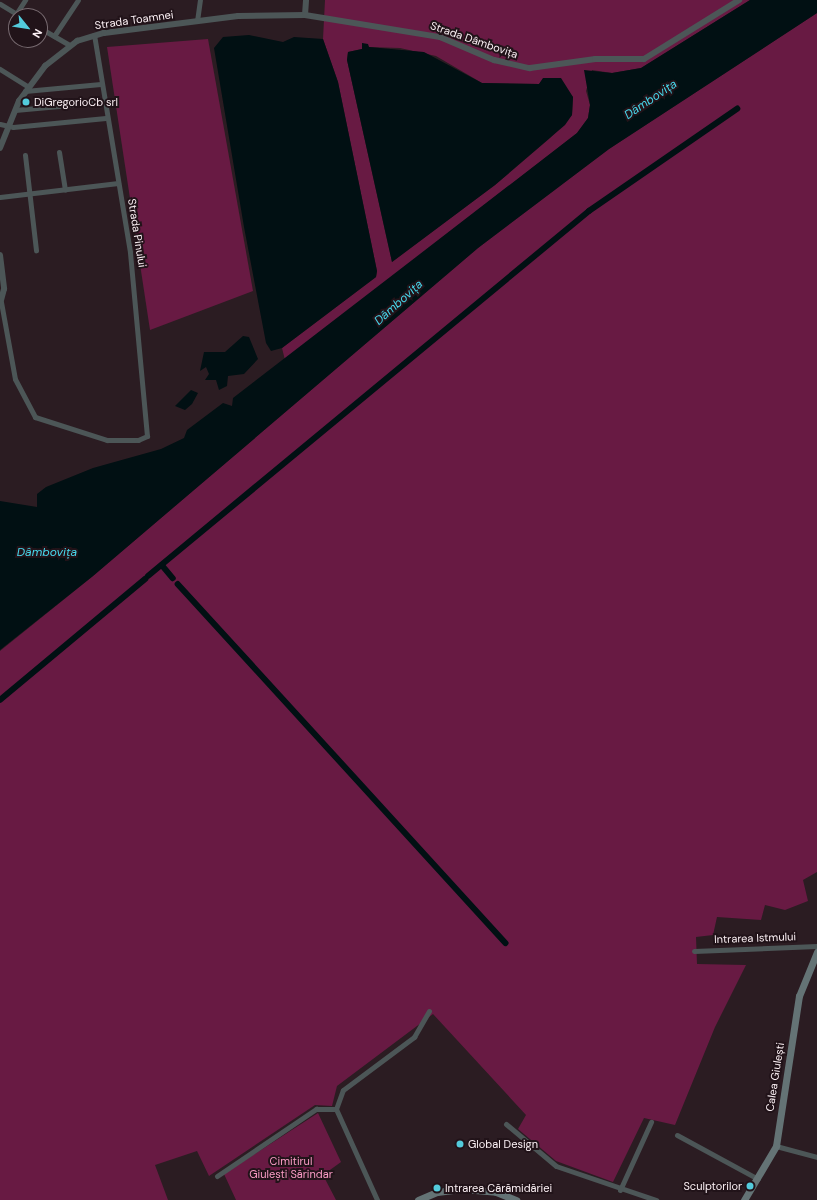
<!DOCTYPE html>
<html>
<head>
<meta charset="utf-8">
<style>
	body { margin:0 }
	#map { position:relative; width:817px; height:1200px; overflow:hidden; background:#2b1c22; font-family:"DM Sans",sans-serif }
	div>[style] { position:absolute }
	.green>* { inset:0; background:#681a43 }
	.water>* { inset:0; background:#011013 }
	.canal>* { height:5.5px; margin:-2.75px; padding:0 2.75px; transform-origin:2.75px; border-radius:2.75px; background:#011013 }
	.minor>* { height:5px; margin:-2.5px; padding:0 2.5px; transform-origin:2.5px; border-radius:2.5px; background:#4c5657 }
	.tertiary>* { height:6px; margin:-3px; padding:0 3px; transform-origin:3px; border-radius:3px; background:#4c5657 }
	.secondary>* { height:7px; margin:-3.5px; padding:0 3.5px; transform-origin:3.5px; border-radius:3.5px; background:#647375 }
	.dots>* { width:11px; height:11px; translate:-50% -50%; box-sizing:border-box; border:2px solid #211319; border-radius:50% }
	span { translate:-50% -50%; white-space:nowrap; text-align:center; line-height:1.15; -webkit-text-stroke:4px #211319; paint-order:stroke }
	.street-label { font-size:11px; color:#fbf0f4 }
	.poi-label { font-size:11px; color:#fbf0f4 }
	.left { translate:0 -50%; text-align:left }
	.right { translate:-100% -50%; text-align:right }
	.park-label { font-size:11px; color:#fb9cc6 }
	.water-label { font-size:12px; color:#47d9ed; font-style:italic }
	.north { position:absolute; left:8px; top:8px; width:40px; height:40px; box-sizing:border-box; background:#211319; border:1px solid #786b71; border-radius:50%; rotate:120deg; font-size:11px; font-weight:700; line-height:16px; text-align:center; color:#fbf0f4 }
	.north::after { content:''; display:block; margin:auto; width:14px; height:18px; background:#53cbdc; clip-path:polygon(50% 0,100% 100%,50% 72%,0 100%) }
</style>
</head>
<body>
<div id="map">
	<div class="green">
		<div style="clip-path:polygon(evenodd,325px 0,750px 0,641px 68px,612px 73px,592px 70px,586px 91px,590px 105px,588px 118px,577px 133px,285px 360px,282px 348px,376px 277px,377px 271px,338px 82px,323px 39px,325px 0,362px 43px,369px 47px,400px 48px,436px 56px,482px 83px,539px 84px,543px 79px,555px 79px,573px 97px,572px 115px,550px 138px,495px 185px,392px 262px,347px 60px,348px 52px,362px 49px,362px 43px)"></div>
		<div style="clip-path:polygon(817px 13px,817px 872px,803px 880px,808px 901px,785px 910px,765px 905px,761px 920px,717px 917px,713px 935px,696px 937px,697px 964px,746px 965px,715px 1027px,675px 1125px,644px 1118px,613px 1182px,556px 1161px,518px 1129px,526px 1115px,433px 1014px,337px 1086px,332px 1106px,315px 1105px,209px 1176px,197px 1151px,155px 1165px,168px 1200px,0 1200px,0 651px,93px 576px,478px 248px,609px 149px)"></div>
		<div style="clip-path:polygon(208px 39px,253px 291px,150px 330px,107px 47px)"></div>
		<div style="clip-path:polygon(318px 1113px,341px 1162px,323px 1175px,336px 1200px,236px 1200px,224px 1174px)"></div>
	</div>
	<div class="water">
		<div style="clip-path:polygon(750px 0,817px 0,817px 13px,609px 149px,478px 248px,93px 576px,0 650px,0 501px,37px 507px,37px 494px,46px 487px,93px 468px,161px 449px,184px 438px,187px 430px,223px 403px,232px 406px,233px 398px,577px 133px,588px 118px,590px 105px,584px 70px,612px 73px,641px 68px)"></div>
		<div style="clip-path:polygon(249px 35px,283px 42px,294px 37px,323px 39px,338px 82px,377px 271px,376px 277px,282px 348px,271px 351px,266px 343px,244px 227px,214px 48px,223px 37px)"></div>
		<div style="clip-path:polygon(362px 43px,368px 44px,369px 47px,424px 52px,482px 83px,539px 84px,543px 78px,561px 78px,573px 97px,572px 115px,565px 125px,495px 185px,392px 262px,347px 60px,348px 52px,362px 49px)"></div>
		<div style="clip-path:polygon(243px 336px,249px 337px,258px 359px,244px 374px,228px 376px,227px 386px,219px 390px,216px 380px,205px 380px,209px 374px,206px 367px,200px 371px,204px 352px,225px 352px)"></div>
		<div style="clip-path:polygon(191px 390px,198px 393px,192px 404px,185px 410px,175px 406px)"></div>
	</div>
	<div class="canal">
		<div style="left:162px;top:565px;width:17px;rotate:50deg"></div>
		<div style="left:148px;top:576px;width:572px;rotate:-39.61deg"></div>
		<div style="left:589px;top:211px;width:180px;rotate:-34.6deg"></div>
		<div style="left:178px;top:584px;width:486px;rotate:47.6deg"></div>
		<div style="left:0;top:700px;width:189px;rotate:-39.8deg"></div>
	</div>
	<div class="minor">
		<div style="left:0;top:4px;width:23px;rotate:31deg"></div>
		<div style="left:16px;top:14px;width:17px;rotate:-57deg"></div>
		<div style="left:197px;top:21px;width:21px;rotate:-82deg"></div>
		<div style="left:40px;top:28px;width:34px;rotate:30deg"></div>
		<div style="left:54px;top:36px;width:43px;rotate:-56.3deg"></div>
		<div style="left:0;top:69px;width:34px;rotate:32deg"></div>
		<div style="left:25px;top:91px;width:76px;rotate:-5.3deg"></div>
		<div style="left:15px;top:110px;width:88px;rotate:-5.2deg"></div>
		<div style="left:0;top:124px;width:13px;rotate:13deg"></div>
		<div style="left:13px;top:127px;width:93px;rotate:-5.5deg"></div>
		<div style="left:59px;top:152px;width:38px;rotate:81deg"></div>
		<div style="left:25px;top:155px;width:96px;rotate:83.4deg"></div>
		<div style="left:0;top:197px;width:119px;rotate:-6.8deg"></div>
		<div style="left:1px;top:302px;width:78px;rotate:79.7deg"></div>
		<div style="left:15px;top:379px;width:43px;rotate:62.2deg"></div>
		<div style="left:35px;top:417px;width:76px;rotate:17.7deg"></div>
		<div style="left:107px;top:440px;width:31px"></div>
		<div style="left:138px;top:440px;width:10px;rotate:-24deg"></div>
		<div style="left:147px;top:436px;width:185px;rotate:-95.3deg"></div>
		<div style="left:130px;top:252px;width:220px;rotate:-99.4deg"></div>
		<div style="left:694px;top:951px;width:123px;rotate:-2.3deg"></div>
		<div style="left:336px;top:1109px;width:100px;rotate:65.7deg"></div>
		<div style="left:506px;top:1124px;width:65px;rotate:40deg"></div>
		<div style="left:556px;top:1166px;width:106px;rotate:18.8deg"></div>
		<div style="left:677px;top:1135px;width:92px;rotate:28.5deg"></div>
		<div style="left:776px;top:1146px;width:42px;rotate:15deg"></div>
		<div style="left:217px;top:1176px;width:120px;rotate:-34.1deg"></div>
		<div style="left:316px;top:1109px;width:20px"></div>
		<div style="left:336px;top:1109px;width:20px;rotate:-70deg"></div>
		<div style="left:343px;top:1090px;width:89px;rotate:-36.7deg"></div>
		<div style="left:414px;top:1037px;width:30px;rotate:-60deg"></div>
		<div style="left:620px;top:1190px;width:75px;rotate:-65.5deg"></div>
	</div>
	<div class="tertiary">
		<div style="left:305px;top:15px;width:15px;rotate:-86deg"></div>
		<div style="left:0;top:148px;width:51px;rotate:-68deg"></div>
		<div style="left:19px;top:101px;width:44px;rotate:-53.4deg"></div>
		<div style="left:45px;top:66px;width:41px;rotate:-38deg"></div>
		<div style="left:77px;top:41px;width:28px;rotate:-17deg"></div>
		<div style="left:104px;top:33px;width:135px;rotate:-7.2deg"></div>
		<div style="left:238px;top:16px;width:67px;rotate:-0.9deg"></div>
		<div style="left:305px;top:15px;width:137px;rotate:9.3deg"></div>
		<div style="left:440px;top:37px;width:59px;rotate:23.1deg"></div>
		<div style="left:494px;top:60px;width:37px;rotate:13deg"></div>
		<div style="left:530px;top:68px;width:66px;rotate:-7.9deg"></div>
		<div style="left:595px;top:59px;width:49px"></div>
		<div style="left:644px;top:59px;width:112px;rotate:-31.8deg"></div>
		<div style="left:0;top:255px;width:34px;rotate:83deg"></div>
		<div style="left:4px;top:289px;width:16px;rotate:105deg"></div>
	</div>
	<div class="secondary">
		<div style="left:418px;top:1200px;width:21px;rotate:-23deg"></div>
		<div style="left:437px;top:1192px;width:26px;rotate:-7deg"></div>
		<div style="left:463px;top:1189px;width:33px;rotate:5deg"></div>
		<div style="left:496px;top:1192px;width:22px;rotate:22deg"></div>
		<div style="left:744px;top:1200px;width:63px;rotate:-59.3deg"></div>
		<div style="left:776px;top:1146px;width:152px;rotate:-81.3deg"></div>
		<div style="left:799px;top:996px;width:48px;rotate:-67.8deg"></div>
	</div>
	<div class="dots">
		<div style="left:26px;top:102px;background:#53cbdc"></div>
		<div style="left:460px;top:1144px;background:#53cbdc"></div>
		<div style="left:750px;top:1186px;background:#53cbdc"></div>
		<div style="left:437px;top:1188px;background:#53cbdc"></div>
	</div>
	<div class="street-label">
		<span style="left:134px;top:20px;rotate:-8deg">Strada Toamnei</span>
		<span style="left:474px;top:40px;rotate:19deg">Strada Dâmbovița</span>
		<span style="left:137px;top:233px;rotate:81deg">Strada Pinului</span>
		<span style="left:755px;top:938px;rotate:-2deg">Intrarea Istmului</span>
		<span style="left:775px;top:1077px;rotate:-81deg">Calea Giulești</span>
	</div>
	<div class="poi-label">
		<span class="left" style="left:34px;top:102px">DiGregorioCb srl</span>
		<span class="left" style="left:468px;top:1144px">Global Design</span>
		<span class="right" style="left:742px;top:1186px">Sculptorilor</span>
		<span class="left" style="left:445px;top:1188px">Intrarea Cărămidăriei</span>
	</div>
	<div class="park-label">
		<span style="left:291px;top:1168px">Cimitirul<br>Giulești Sărindar</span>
	</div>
	<div class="water-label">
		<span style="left:651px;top:100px;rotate:-34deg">Dâmbovița</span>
		<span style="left:399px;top:303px;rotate:-42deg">Dâmbovița</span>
		<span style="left:47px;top:553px">Dâmbovița</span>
	</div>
	<div class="north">N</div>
</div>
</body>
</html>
